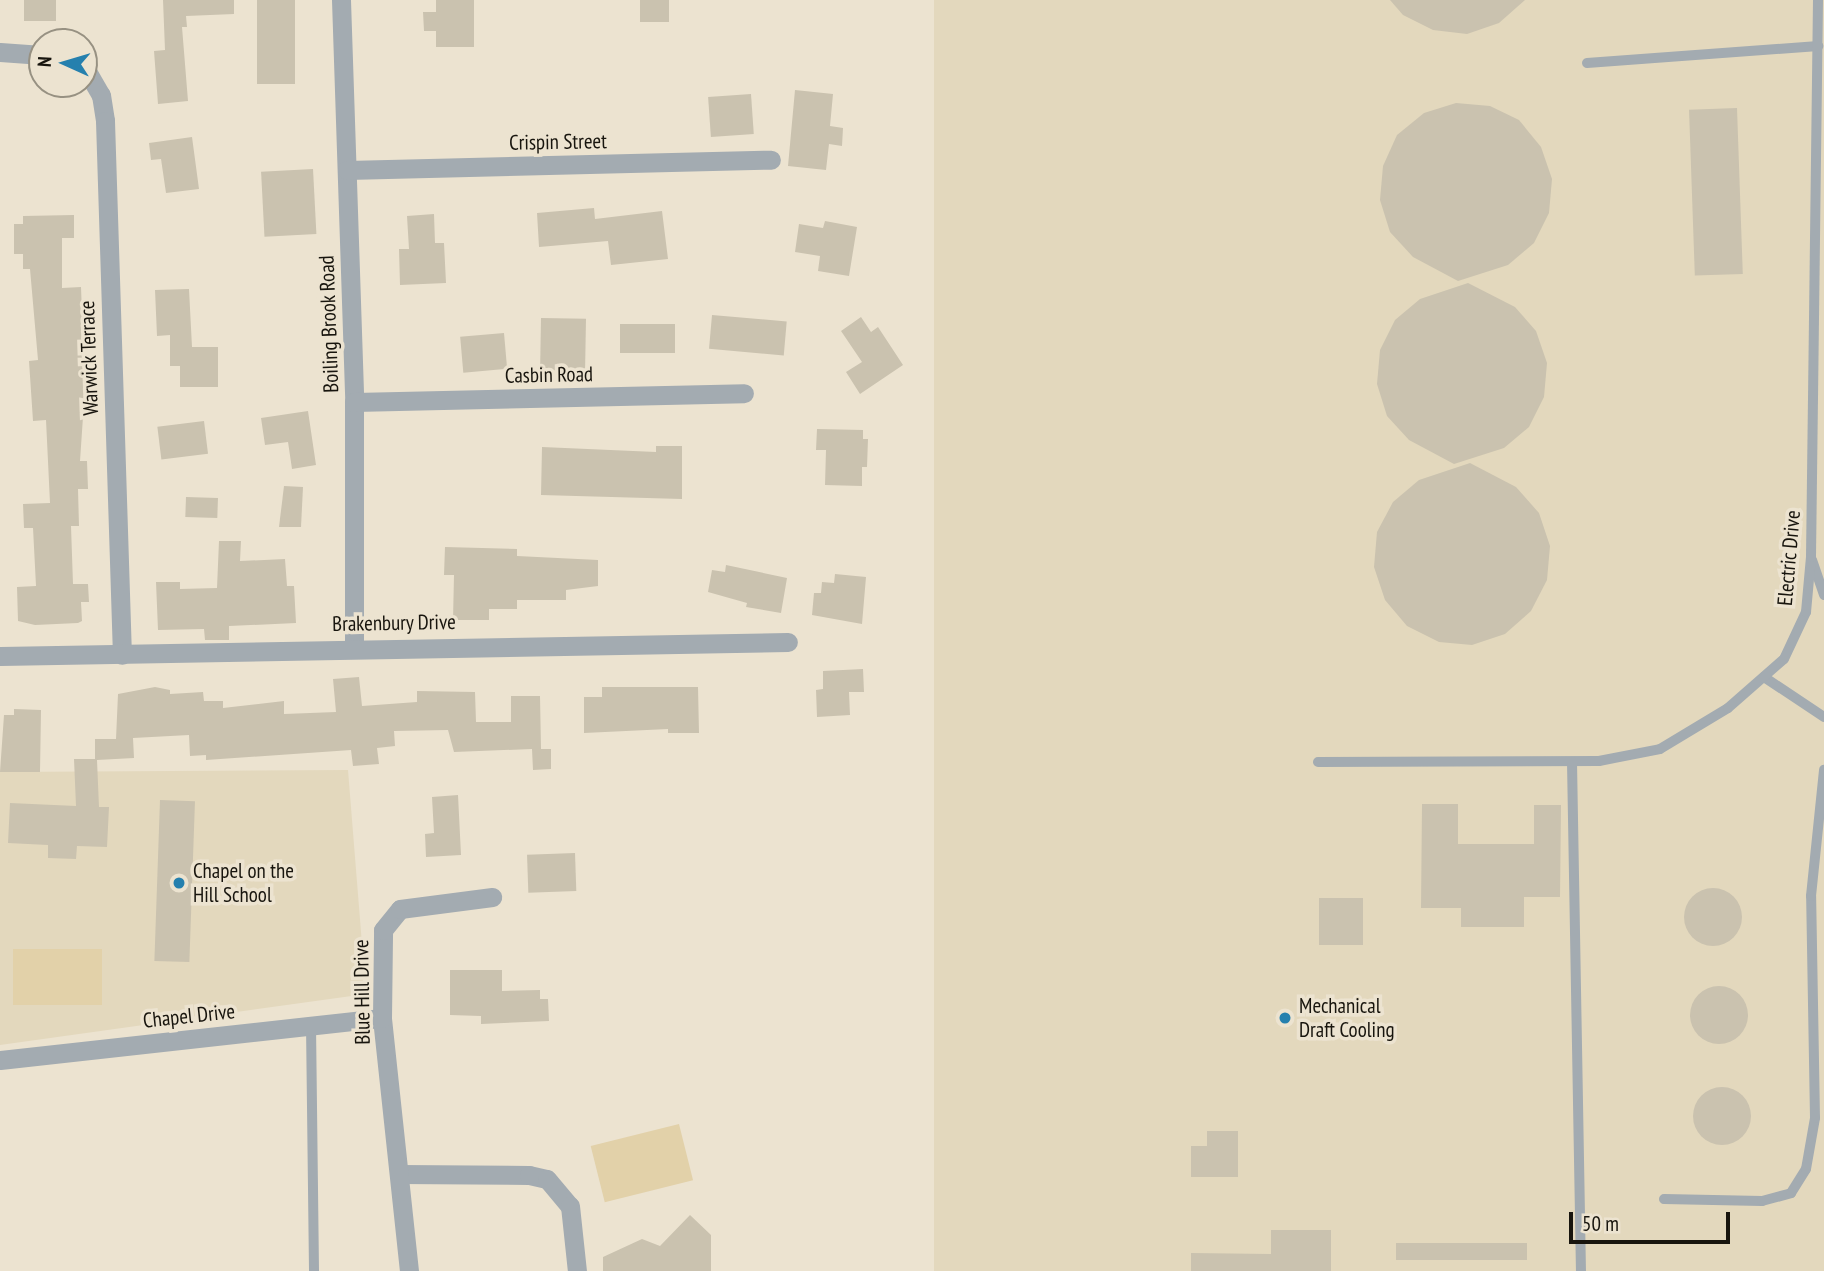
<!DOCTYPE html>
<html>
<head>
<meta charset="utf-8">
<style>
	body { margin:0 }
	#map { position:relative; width:1824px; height:1271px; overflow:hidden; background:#ece3d0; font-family:"PT Sans Narrow",sans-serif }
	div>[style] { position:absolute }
	.built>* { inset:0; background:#e3d8bd; transform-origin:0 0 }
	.green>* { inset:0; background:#e2d1a9; transform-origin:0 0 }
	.building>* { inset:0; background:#cac2af; transform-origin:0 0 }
	.round { border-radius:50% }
	.service>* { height:10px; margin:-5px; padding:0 5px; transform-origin:5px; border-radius:5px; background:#a3abb1 }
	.minor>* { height:19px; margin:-9.5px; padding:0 9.5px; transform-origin:9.5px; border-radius:9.5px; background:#a3abb1 }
	.dots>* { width:19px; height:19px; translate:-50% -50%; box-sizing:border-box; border:4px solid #ece3d0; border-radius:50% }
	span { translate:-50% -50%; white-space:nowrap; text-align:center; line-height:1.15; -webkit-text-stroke:7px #ece3d0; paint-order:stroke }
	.street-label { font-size:21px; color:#18150e }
	.poi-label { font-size:21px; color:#18150e }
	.left { translate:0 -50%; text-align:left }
	.north { position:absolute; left:28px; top:28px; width:70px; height:70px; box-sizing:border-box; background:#ece3d0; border:2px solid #979182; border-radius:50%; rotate:274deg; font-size:19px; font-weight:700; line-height:28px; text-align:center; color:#18150e }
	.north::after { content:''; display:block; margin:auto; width:24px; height:32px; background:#2580ae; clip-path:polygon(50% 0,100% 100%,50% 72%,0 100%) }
	.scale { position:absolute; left:1569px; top:1212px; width:161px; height:32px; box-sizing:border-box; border:4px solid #18150e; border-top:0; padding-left:9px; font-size:21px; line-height:24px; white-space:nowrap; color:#18150e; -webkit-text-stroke:5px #ece3d0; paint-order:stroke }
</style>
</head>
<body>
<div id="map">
	<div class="built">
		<div style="left:934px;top:0;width:890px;height:1271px"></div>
		<div style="clip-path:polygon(348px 770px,366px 994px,0 1045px,0 772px)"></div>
	</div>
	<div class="green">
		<div style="left:13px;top:949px;width:89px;height:56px"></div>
		<div style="left:679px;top:1124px;width:58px;height:91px;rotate:76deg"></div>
	</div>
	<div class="building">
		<div style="left:24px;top:0;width:32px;height:21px"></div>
		<div style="clip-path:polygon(163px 0,234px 0,234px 14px,186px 16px,187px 27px,182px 27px,188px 101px,158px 104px,154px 51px,165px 50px)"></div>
		<div style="left:257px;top:0;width:38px;height:84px"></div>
		<div style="clip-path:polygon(436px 0,474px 0,474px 47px,436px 47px,436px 31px,424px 31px,423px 12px,436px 12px)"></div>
		<div style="left:640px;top:0;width:29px;height:22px"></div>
		<div style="clip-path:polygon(1390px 0,1525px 0,1499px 23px,1467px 34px,1433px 30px,1403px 15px)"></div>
		<div style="clip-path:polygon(795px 90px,833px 94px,830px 126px,843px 128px,842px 146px,829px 144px,826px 170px,788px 166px)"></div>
		<div style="left:751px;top:94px;width:40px;height:43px;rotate:86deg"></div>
		<div style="clip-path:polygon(1456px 103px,1490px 106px,1519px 120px,1541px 147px,1552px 179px,1549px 213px,1534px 243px,1508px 265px,1458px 281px,1413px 257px,1390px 232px,1380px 200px,1383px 166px,1397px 135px,1424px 113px)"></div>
		<div style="left:1737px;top:108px;width:166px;height:48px;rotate:88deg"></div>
		<div style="clip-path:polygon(192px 137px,199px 189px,166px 193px,161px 159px,151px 160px,149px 143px)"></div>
		<div style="left:313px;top:169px;width:65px;height:52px;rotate:87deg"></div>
		<div style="clip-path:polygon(594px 208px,595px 219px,662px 211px,668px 259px,611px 265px,608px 241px,539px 247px,537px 213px)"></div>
		<div style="clip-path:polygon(434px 214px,435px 243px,444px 243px,446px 283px,400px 285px,399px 249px,409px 249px,407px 216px)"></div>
		<div style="clip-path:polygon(74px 215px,74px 238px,62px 238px,62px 288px,81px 287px,86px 417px,83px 417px,80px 461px,87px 461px,88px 489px,78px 489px,79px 526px,71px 526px,73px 584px,88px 584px,89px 602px,81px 602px,82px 621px,78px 623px,35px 625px,18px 621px,17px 587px,36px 586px,33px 528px,24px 528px,23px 504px,50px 503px,46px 420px,33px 421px,29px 361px,38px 360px,30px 269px,23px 269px,23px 254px,14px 254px,14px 224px,23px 224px,23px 216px)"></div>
		<div style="clip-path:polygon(825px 221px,857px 227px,849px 276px,818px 271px,820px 256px,795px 252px,799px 224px,823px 228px)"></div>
		<div style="clip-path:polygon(1468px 283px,1515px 307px,1536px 331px,1547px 363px,1544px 397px,1529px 427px,1504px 448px,1454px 464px,1409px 440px,1387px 416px,1377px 384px,1380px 350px,1395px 320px,1420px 299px)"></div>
		<div style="clip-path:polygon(189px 289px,192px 347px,218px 347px,218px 387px,180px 387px,180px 366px,170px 366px,170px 335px,157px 336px,155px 290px)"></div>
		<div style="left:712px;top:315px;width:75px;height:34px;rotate:5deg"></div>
		<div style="clip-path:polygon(861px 317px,871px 332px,878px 327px,903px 365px,860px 394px,846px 372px,862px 362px,841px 331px)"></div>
		<div style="left:541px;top:318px;width:45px;height:52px;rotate:1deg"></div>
		<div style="left:620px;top:324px;width:55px;height:29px"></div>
		<div style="left:504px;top:333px;width:36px;height:44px;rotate:85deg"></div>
		<div style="clip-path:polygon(308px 411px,316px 465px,292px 469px,288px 442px,265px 445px,261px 418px)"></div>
		<div style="left:204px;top:421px;width:33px;height:47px;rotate:83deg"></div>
		<div style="clip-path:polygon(817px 429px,863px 430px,863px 439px,868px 439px,867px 467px,862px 467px,862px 486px,825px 485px,826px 450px,816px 450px)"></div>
		<div style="clip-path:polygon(656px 446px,682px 446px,682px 499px,541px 495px,542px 447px,656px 452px)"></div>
		<div style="clip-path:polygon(1470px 463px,1516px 487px,1539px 513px,1550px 546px,1547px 580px,1531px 611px,1505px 634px,1472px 645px,1439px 642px,1407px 626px,1385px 600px,1374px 567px,1377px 532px,1393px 502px,1419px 480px)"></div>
		<div style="clip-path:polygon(284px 486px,303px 487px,301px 527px,279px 527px)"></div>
		<div style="left:186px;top:497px;width:32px;height:20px;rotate:2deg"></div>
		<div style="clip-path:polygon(219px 541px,241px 541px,240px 561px,285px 559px,287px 586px,294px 586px,296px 623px,229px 626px,229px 640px,205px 640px,204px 629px,158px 630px,156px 582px,180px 582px,180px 589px,217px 588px)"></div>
		<div style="clip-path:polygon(445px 547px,517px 549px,517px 556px,598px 560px,598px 586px,566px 590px,566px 600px,517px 600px,517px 609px,489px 609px,489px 620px,453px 620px,454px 575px,444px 575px)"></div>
		<div style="clip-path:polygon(726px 565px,787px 578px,781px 613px,746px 607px,747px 603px,708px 592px,712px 570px,725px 572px)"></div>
		<div style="clip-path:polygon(835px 574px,866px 577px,862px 624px,812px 615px,814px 593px,821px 593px,822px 582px,834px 583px)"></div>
		<div style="clip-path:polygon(863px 669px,864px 692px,849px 692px,850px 715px,817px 717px,816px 690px,823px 689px,823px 671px)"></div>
		<div style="clip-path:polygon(359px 677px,362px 706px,417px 702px,417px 691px,475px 692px,476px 722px,511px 722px,511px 696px,540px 696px,541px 749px,551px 749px,551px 769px,533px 770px,532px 749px,454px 752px,448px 730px,394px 731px,395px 746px,377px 748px,379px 764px,353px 766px,351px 750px,206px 760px,206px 755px,190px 756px,189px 735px,133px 738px,134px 758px,97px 760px,99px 807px,109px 807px,107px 847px,77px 846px,76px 859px,48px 858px,48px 845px,8px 843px,10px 803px,76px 806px,74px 759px,95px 759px,95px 739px,116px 739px,118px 694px,155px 687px,170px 690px,170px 694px,203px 692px,204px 701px,223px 701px,223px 708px,284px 701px,284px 714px,336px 712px,333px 679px)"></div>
		<div style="clip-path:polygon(602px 687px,698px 687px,699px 733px,668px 733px,668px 729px,584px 733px,584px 697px,602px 697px)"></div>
		<div style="clip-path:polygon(14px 709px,41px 710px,40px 772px,0 772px,4px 715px,14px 715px)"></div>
		<div style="clip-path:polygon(458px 795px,461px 855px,426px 857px,425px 834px,434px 833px,432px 797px)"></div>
		<div style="left:160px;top:800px;width:35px;height:161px;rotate:2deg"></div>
		<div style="clip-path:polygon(1422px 804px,1458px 804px,1458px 844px,1534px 844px,1534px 805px,1561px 805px,1560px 897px,1524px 897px,1524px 927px,1461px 927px,1461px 908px,1421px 908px)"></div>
		<div style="left:575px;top:853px;width:38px;height:48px;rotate:88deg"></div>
		<div class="round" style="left:1684px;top:888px;width:58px;height:58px"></div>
		<div style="left:1319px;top:898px;width:44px;height:47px"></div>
		<div style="clip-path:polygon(450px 970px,502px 970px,502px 991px,540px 990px,540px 999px,548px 999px,549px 1021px,481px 1024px,481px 1016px,450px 1015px)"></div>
		<div class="round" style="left:1690px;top:986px;width:58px;height:58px"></div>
		<div class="round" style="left:1693px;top:1087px;width:58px;height:58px"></div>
		<div style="clip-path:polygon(1207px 1131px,1238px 1131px,1238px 1177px,1191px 1177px,1191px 1146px,1207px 1146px)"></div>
		<div style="clip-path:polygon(690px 1215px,711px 1235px,711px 1271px,603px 1271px,603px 1257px,642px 1239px,660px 1246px)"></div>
		<div style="clip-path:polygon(1271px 1230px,1331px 1230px,1331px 1271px,1191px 1271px,1191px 1253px,1271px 1254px)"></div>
		<div style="left:1527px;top:1243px;width:17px;height:131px;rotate:90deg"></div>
	</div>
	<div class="service">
		<div style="left:1587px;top:63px;width:232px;rotate:-4.2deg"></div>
		<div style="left:1812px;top:560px;width:37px;rotate:71deg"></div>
		<div style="left:1764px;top:677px;width:72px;rotate:33.7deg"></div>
		<div style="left:1318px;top:762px;width:281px;rotate:-0.2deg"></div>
		<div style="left:1599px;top:761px;width:62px;rotate:-11.1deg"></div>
		<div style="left:1660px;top:749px;width:79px;rotate:-31.1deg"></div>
		<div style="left:1728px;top:708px;width:74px;rotate:-41.2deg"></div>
		<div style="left:1784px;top:659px;width:52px;rotate:-64.9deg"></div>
		<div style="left:1806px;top:612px;width:55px;rotate:-84.8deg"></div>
		<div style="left:1811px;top:557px;width:557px;rotate:-89.28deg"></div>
		<div style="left:1572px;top:762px;width:509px;rotate:88.99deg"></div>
		<div style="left:311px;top:1025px;width:246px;rotate:89.3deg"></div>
		<div style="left:1664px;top:1199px;width:98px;rotate:1.2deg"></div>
		<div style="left:1762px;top:1201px;width:30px;rotate:-15deg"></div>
		<div style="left:1791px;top:1193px;width:28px;rotate:-58deg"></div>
		<div style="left:1806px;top:1169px;width:52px;rotate:-80deg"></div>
		<div style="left:1815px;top:1118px;width:222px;rotate:-91deg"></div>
		<div style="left:1811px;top:896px;width:127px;rotate:-84.1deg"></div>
	</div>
	<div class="minor">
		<div style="left:341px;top:0;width:402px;rotate:88.1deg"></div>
		<div style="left:354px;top:402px;width:244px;rotate:90deg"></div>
		<div style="left:0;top:52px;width:42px;rotate:4.1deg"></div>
		<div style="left:84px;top:66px;width:34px;rotate:60deg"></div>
		<div style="left:101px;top:95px;width:26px;rotate:81deg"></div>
		<div style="left:105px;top:121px;width:534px;rotate:88.18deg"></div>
		<div style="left:347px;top:170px;width:424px;rotate:-1.4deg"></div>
		<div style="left:354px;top:402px;width:390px;rotate:-1.3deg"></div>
		<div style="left:0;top:656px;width:788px;rotate:-1.02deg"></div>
		<div style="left:0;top:1060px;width:384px;rotate:-6.3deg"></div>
		<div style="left:399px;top:1174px;width:130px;rotate:0.4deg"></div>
		<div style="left:529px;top:1175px;width:18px;rotate:13deg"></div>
		<div style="left:547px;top:1179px;width:35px;rotate:50deg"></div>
		<div style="left:570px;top:1206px;width:65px;rotate:83.9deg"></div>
		<div style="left:409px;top:1271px;width:254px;rotate:-96.1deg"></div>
		<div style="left:382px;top:1018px;width:88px;rotate:-89.3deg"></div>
		<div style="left:383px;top:930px;width:27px;rotate:-51deg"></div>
		<div style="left:400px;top:909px;width:93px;rotate:-7.4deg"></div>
	</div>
	<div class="dots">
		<div style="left:179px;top:883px;background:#2580ae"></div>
		<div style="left:1285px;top:1018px;background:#2580ae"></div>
	</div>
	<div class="street-label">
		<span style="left:558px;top:142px;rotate:-1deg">Crispin Street</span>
		<span style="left:329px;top:324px;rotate:-92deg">Boiling Brook Road</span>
		<span style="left:89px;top:358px;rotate:-92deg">Warwick Terrace</span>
		<span style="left:549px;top:375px;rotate:-1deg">Casbin Road</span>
		<span style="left:1789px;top:558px;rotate:-85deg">Electric Drive</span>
		<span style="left:394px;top:623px;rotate:-1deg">Brakenbury Drive</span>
		<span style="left:362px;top:992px;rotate:-91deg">Blue Hill Drive</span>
		<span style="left:189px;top:1016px;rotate:-6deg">Chapel Drive</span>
	</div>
	<div class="poi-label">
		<span class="left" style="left:193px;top:883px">Chapel on the<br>Hill School</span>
		<span class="left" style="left:1299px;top:1018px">Mechanical<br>Draft Cooling</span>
	</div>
	<div class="north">N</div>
	<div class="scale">50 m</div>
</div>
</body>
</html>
